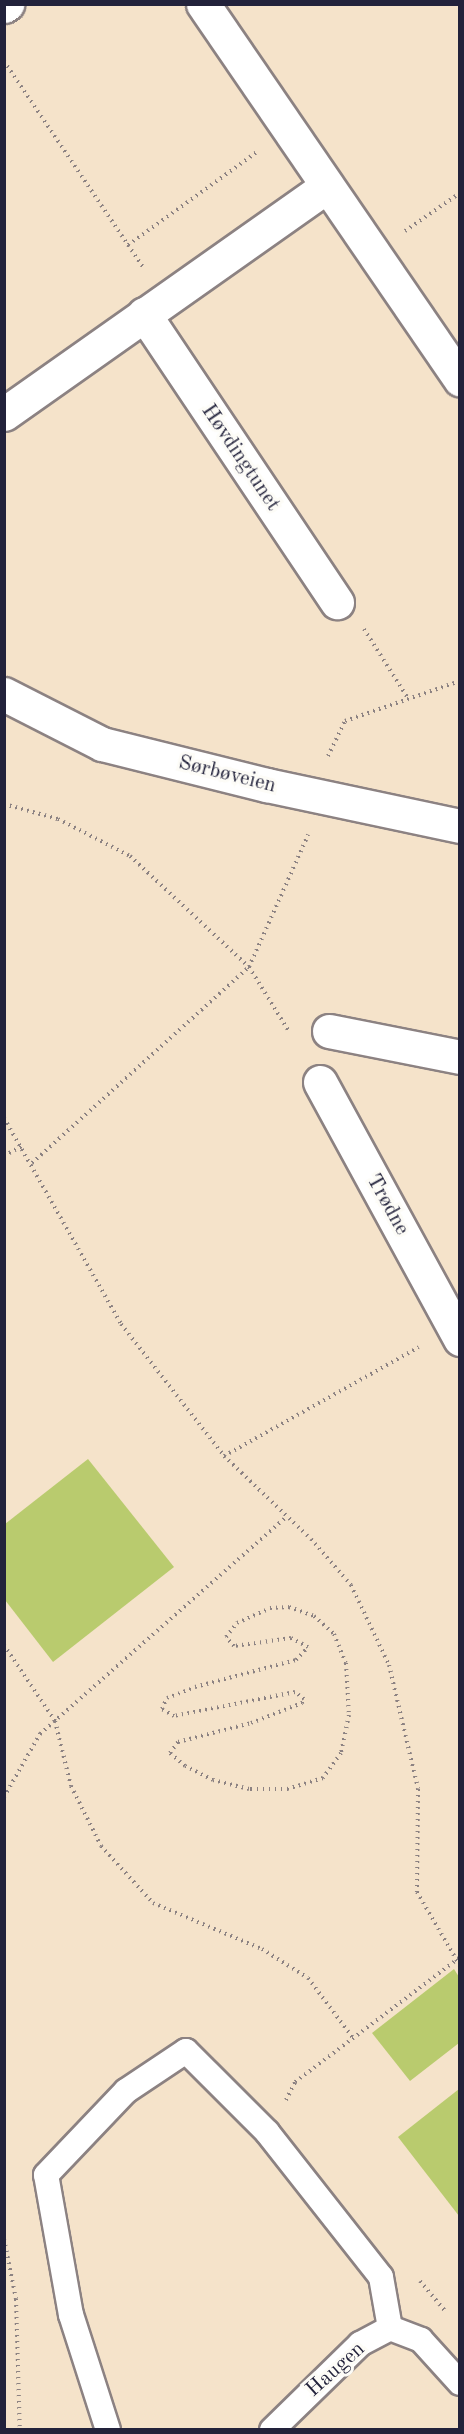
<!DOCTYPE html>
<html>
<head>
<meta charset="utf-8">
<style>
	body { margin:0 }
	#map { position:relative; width:464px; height:2434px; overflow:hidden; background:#f5e3ca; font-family:"Old Standard TT",serif }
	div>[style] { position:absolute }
	.green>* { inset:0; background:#b9cb6e }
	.path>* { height:4px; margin-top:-2px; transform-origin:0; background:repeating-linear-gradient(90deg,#8c8282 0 1.5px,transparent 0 6px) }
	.roads { filter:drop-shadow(2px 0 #8c8282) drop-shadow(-2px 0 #8c8282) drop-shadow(0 2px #8c8282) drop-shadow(0 -2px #8c8282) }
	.service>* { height:24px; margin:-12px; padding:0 12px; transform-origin:12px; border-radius:12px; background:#fff }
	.minor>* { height:33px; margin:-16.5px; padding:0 16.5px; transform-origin:16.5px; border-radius:16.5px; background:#fff }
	span { translate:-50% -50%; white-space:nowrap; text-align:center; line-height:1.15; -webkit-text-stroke:6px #fdfcf7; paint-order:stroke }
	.street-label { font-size:21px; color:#22223b }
	.frame { position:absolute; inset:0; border:6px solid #22223b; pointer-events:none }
</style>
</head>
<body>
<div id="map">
	<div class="green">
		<div style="clip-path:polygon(88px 1459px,174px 1567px,53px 1662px,5px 1600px,5px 1524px)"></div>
		<div style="clip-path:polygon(454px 1969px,459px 1977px,459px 2043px,410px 2081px,372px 2033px)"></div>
		<div style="clip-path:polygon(459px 2089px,459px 2216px,398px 2137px)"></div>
	</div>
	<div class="path">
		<div style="left:4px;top:61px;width:249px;rotate:56deg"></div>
		<div style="left:405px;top:231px;width:67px;rotate:-34.6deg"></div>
		<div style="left:128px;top:245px;width:159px;rotate:-35.8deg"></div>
		<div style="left:364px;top:629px;width:84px;rotate:57.6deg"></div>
		<div style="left:328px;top:756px;width:39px;rotate:-64deg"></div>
		<div style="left:345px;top:721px;width:122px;rotate:-19.2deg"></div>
		<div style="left:4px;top:804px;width:56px;rotate:15.5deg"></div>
		<div style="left:58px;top:819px;width:81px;rotate:27.2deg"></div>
		<div style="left:130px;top:856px;width:163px;rotate:43deg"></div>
		<div style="left:249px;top:967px;width:74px;rotate:58.2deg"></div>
		<div style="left:4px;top:1118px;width:237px;rotate:60.4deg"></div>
		<div style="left:121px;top:1324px;width:167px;rotate:52deg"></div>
		<div style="left:224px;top:1456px;width:120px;rotate:43.7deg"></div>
		<div style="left:311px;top:1539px;width:61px;rotate:49deg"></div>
		<div style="left:351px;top:1585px;width:89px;rotate:64.6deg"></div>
		<div style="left:389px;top:1665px;width:127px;rotate:76.8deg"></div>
		<div style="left:418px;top:1789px;width:103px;rotate:90.6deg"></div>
		<div style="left:417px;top:1892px;width:86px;rotate:59.8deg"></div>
		<div style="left:4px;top:1156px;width:21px;rotate:-29deg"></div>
		<div style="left:32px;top:1163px;width:292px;rotate:-42.1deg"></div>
		<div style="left:249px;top:967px;width:145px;rotate:-65.9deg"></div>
		<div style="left:224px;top:1456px;width:223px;rotate:-29.2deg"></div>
		<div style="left:289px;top:1607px;width:27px;rotate:20deg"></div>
		<div style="left:314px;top:1616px;width:27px;rotate:42deg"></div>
		<div style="left:334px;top:1634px;width:31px;rotate:68deg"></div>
		<div style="left:346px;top:1663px;width:52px;rotate:86.7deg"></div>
		<div style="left:349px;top:1715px;width:39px;rotate:102deg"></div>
		<div style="left:341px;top:1753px;width:31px;rotate:126deg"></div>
		<div style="left:323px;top:1778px;width:37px;rotate:163deg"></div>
		<div style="left:288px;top:1789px;width:39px;rotate:180deg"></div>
		<div style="left:249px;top:1789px;width:37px;rotate:-166deg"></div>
		<div style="left:213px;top:1780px;width:31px;rotate:-153deg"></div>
		<div style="left:185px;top:1766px;width:20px;rotate:-139deg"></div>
		<div style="left:170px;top:1753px;width:14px;rotate:-54deg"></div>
		<div style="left:178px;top:1742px;width:75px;rotate:-14.6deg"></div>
		<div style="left:251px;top:1723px;width:55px;rotate:-21.4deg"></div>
		<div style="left:302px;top:1703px;width:4px;rotate:-63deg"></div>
		<div style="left:304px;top:1699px;width:11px;rotate:-142deg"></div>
		<div style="left:295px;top:1692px;width:123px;rotate:168.8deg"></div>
		<div style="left:174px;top:1716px;width:14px;rotate:-150deg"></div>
		<div style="left:162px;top:1709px;width:12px;rotate:-66deg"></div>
		<div style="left:167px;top:1698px;width:30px;rotate:-21deg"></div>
		<div style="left:195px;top:1687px;width:105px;rotate:-15deg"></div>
		<div style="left:296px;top:1660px;width:18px;rotate:-47deg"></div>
		<div style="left:308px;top:1647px;width:19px;rotate:-152deg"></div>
		<div style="left:291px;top:1638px;width:58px;rotate:172deg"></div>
		<div style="left:234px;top:1646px;width:12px;rotate:-132deg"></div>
		<div style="left:226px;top:1637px;width:18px;rotate:-52deg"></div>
		<div style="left:237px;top:1623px;width:36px;rotate:-24deg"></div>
		<div style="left:270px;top:1608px;width:19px;rotate:-3deg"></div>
		<div style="left:4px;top:1645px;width:92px;rotate:56.1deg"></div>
		<div style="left:55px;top:1721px;width:67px;rotate:76.2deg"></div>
		<div style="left:71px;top:1786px;width:67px;rotate:63.4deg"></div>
		<div style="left:101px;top:1846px;width:77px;rotate:47.6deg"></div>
		<div style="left:153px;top:1903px;width:118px;rotate:22.9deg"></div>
		<div style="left:262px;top:1949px;width:54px;rotate:32.2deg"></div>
		<div style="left:308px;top:1978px;width:75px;rotate:53.1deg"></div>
		<div style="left:4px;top:1797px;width:73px;rotate:-60.3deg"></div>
		<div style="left:40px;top:1734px;width:329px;rotate:-41.4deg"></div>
		<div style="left:286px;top:2100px;width:20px;rotate:-63deg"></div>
		<div style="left:295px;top:2082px;width:207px;rotate:-37.1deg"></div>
		<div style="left:4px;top:2239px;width:61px;rotate:78.7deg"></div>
		<div style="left:16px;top:2299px;width:131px;rotate:88.3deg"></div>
		<div style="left:420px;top:2281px;width:38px;rotate:50deg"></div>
	</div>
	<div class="roads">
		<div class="service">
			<div style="left:108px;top:2430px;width:121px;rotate:-107.8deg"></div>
			<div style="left:71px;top:2315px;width:142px;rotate:-100.1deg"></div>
			<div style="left:46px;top:2175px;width:116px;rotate:-46.4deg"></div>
			<div style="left:126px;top:2091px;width:72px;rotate:-33.7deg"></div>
			<div style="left:186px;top:2051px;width:115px;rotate:45deg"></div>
			<div style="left:267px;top:2132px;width:184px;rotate:51.8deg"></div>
			<div style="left:381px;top:2277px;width:52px;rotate:80deg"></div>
			<div style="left:272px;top:2430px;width:123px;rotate:-44.3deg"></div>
			<div style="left:360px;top:2344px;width:34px;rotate:-28deg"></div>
			<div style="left:390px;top:2328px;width:33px;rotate:21deg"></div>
			<div style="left:421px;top:2340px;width:58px;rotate:47.8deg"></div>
		</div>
		<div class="minor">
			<div style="left:203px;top:4px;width:455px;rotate:55.6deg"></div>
			<div style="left:4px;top:6px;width:4px;rotate:-34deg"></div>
			<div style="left:144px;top:314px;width:347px;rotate:56.2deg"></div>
			<div style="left:4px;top:414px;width:395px;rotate:-35.2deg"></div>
			<div style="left:4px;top:694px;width:110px;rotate:27deg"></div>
			<div style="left:102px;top:744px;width:170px;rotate:14deg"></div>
			<div style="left:267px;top:785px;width:197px;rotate:12deg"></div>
			<div style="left:329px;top:1031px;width:134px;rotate:11.2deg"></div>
			<div style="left:320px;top:1082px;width:293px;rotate:61.4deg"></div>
		</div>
	</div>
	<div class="street-label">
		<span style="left:240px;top:458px;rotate:56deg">Høvdingtunet</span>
		<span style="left:227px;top:775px;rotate:14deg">Sørbøveien</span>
		<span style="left:387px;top:1205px;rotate:61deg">Trødne</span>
		<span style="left:336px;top:2370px;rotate:-42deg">Haugen</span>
	</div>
	<div class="frame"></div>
</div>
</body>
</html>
